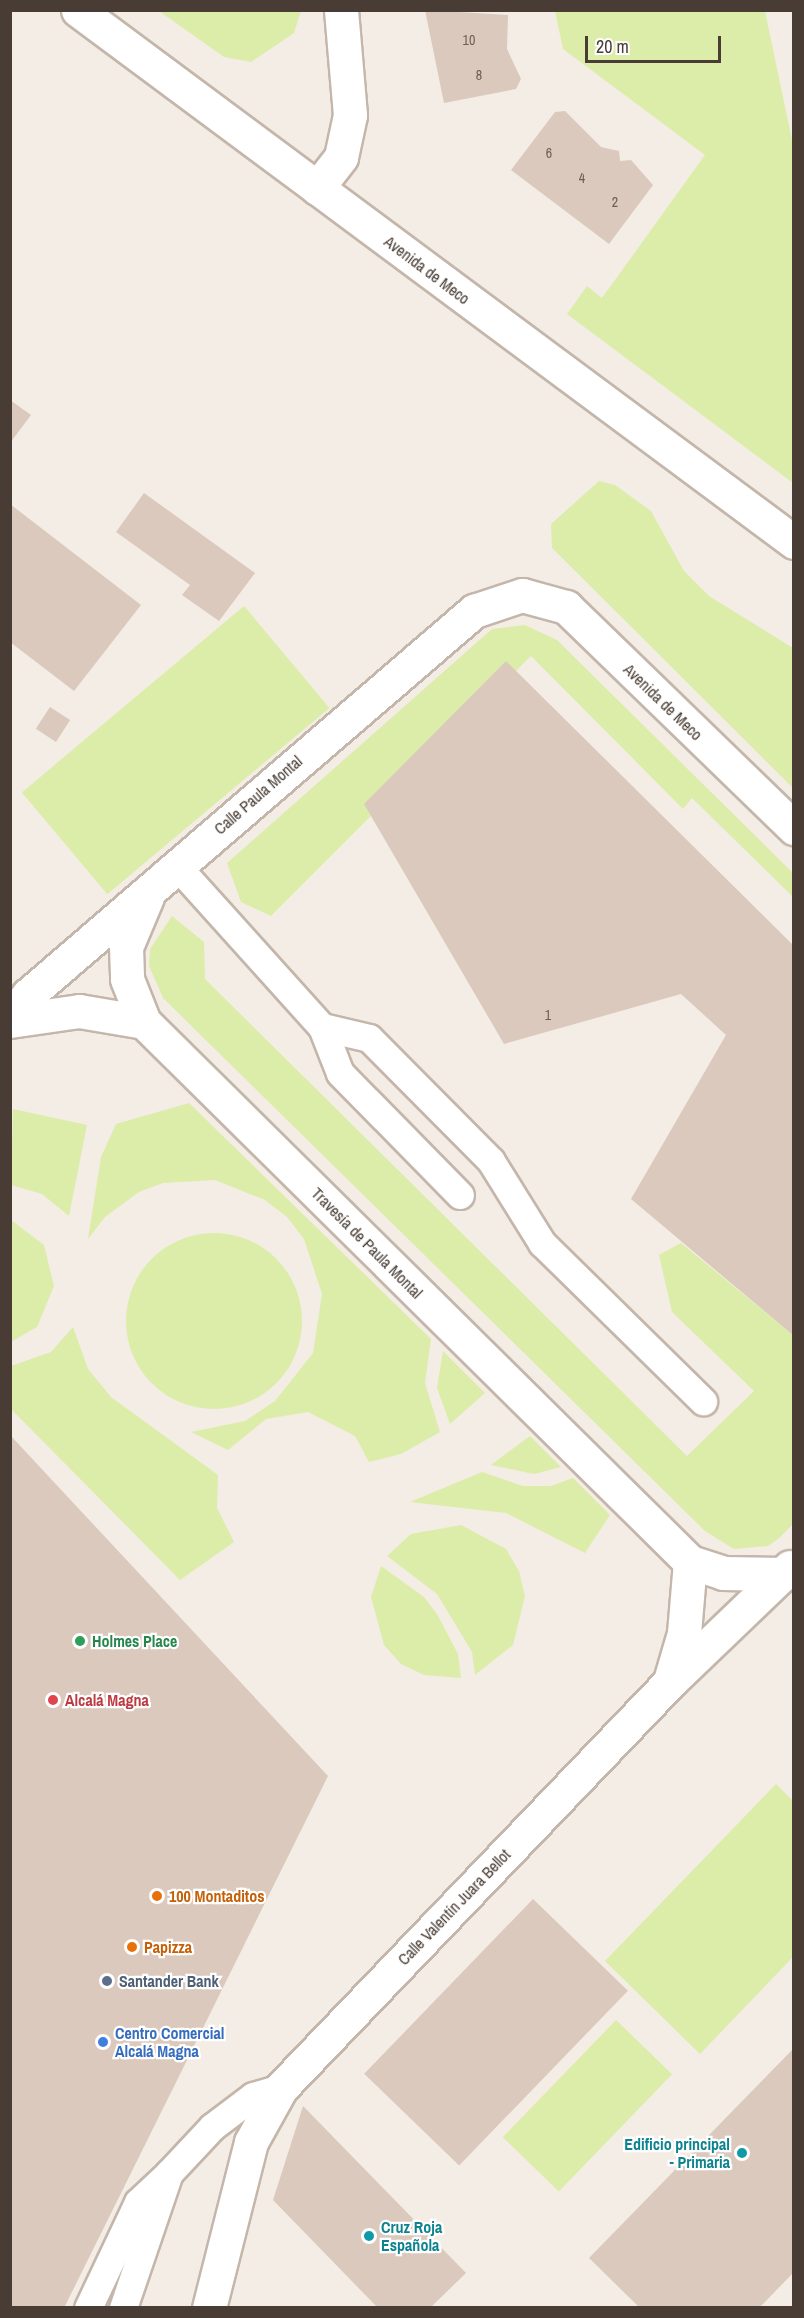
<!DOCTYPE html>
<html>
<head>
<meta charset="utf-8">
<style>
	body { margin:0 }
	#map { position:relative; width:804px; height:2318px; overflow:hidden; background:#f4ede5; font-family:"Archivo Narrow",sans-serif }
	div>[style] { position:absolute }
	.green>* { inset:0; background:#dbeda9; transform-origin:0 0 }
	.round { border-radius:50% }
	.building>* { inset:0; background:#dac9bc; transform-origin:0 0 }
	.roads { filter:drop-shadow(2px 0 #c4b6aa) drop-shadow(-2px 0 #c4b6aa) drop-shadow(0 2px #c4b6aa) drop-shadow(0 -2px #c4b6aa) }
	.service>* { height:27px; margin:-13.5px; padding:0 13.5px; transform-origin:13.5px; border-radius:13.5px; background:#fff }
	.minor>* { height:33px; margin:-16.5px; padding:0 16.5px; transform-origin:16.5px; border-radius:16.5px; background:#fff }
	.dots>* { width:16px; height:16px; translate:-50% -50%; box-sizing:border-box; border:3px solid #fff; border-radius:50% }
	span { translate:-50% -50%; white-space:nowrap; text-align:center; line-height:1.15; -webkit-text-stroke:4.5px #fff; paint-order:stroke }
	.number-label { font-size:14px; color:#6c5f56 }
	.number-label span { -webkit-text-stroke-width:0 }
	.street-label { font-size:16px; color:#483c34 }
	.leisure-label { font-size:16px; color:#27864d; font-weight:700 }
	.left { translate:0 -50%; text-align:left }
	.health-label { font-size:16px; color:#be3a42; font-weight:700 }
	.food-label { font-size:16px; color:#c56008; font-weight:700 }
	.service-label { font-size:16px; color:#4e5e75; font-weight:700 }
	.shop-label { font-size:16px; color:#366cbe; font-weight:700 }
	.culture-label { font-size:16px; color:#0d838f; font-weight:700 }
	.right { translate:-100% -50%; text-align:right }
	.frame { position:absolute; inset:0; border:12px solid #483c34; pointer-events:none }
	.scale { position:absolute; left:585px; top:36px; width:136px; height:27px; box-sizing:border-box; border:3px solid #483c34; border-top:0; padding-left:8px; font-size:18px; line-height:21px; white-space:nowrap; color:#483c34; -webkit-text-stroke:4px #fff; paint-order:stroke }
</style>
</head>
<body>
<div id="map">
	<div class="green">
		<div style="clip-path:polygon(159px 11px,301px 11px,294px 33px,251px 62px,224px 57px)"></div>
		<div style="clip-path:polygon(555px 11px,765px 11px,793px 145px,793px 483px,567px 314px,587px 286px,602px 298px,705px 155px,563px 49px)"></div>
		<div style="clip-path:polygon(599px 481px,615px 485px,651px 511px,684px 571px,709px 596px,793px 648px,793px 788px,552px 548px,551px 524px)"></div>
		<div style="left:244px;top:606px;width:133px;height:290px;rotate:50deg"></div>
		<div style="clip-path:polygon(525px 625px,557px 640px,793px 873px,793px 897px,692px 798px,683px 809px,531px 656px,271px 916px,241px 902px,227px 863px,492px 629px)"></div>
		<div style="clip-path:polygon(172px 916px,204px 942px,205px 979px,687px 1456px,754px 1391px,672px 1312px,659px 1255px,681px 1243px,793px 1335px,793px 1524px,778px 1539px,768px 1546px,734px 1549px,705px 1531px,163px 998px,149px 966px,150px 949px)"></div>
		<div style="clip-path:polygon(189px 1103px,431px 1339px,425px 1383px,440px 1432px,401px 1454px,369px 1462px,355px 1436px,308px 1412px,266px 1419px,228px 1450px,191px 1432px,245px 1421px,275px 1401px,313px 1353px,322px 1294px,304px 1239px,287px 1217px,265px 1200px,215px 1180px,163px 1183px,139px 1192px,105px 1217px,88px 1239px,101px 1157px,116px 1124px)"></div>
		<div style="clip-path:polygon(13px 1109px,87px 1125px,69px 1216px,42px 1194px,11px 1185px)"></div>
		<div style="clip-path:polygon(11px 1220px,44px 1245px,54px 1286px,37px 1327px,11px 1342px)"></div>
		<div class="round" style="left:126px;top:1233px;width:176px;height:176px"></div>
		<div style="clip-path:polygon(73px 1327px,88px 1369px,111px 1397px,218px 1475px,217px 1508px,234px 1542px,180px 1580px,11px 1409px,11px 1366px,51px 1352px)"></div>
		<div style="clip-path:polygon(443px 1351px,485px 1393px,450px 1424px,437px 1388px)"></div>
		<div style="clip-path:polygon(530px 1436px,561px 1467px,534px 1474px,491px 1465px)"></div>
		<div style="clip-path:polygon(482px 1472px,523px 1486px,551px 1486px,573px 1478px,610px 1515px,585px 1553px,506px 1513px,410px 1502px)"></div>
		<div style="clip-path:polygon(461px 1525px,506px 1549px,519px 1571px,525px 1596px,513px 1645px,475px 1675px,472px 1652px,437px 1594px,387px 1556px,411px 1534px)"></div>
		<div style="clip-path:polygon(381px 1566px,424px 1597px,437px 1614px,458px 1654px,461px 1678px,424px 1675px,401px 1664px,384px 1645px,371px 1597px)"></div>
		<div style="clip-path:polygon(776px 1784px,793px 1801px,793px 1957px,700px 2054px,605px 1961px)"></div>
		<div style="left:616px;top:2020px;width:78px;height:163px;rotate:44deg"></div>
	</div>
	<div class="building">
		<div style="clip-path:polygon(425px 10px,508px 15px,507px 49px,521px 79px,516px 89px,444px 103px)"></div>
		<div style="clip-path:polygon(565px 111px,601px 147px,619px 151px,620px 161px,631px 160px,653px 185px,609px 244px,511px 170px,555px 112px)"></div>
		<div style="clip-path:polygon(10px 400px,31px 415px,10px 443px)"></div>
		<div style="clip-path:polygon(144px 493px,255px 573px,219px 621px,182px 595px,190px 585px,116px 532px)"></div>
		<div style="clip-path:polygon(10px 504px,141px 605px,74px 691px,10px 642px)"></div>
		<div style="clip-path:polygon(506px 661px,794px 946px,794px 1336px,631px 1199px,726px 1035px,681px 994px,504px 1044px,364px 804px)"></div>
		<div style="left:50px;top:707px;width:24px;height:26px;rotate:33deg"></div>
		<div style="clip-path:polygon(10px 1435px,328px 1776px,64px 2308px,10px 2308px)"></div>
		<div style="left:533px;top:1899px;width:132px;height:243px;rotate:44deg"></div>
		<div style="clip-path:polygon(794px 2048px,794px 2272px,759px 2308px,640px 2308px,589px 2258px)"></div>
		<div style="clip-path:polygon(303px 2106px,466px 2273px,430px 2308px,378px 2308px,273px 2200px)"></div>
	</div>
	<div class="roads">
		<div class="service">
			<div style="left:176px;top:865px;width:218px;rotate:48deg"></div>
			<div style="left:322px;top:1027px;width:48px;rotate:13.2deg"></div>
			<div style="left:369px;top:1038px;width:173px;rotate:45.2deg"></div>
			<div style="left:491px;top:1161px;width:97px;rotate:58.1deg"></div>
			<div style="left:542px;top:1243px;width:226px;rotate:44.5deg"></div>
			<div style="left:322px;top:1027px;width:49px;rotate:68.6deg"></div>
			<div style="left:340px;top:1073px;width:171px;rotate:45.5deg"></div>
			<div style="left:88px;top:2308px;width:117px;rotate:-64.7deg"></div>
			<div style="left:138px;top:2202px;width:38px;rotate:-43deg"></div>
			<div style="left:123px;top:2308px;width:143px;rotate:-71.2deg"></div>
			<div style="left:169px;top:2173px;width:63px;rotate:-46.9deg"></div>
			<div style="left:212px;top:2127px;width:51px;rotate:-37.1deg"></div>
			<div style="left:253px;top:2096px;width:29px;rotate:-16deg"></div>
		</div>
		<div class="minor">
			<div style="left:78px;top:10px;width:892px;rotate:36.61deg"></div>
			<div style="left:317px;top:188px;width:39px;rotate:-52deg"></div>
			<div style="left:341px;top:157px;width:43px;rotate:-77.9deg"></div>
			<div style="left:350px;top:115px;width:105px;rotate:-94.9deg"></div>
			<div style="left:147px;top:897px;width:54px;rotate:112.8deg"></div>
			<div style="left:126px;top:947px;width:32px;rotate:88deg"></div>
			<div style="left:127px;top:979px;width:46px;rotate:68.4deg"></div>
			<div style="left:144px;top:1022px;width:768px;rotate:44.68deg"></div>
			<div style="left:690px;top:1562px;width:35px;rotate:18deg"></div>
			<div style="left:723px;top:1573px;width:61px;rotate:0.9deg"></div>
			<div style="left:10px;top:1018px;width:29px;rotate:-52deg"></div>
			<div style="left:28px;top:995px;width:589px;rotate:-40.73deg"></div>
			<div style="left:474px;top:611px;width:51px;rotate:-18.4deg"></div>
			<div style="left:522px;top:595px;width:46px;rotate:15.3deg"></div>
			<div style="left:566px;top:607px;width:318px;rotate:44.1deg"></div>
			<div style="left:10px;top:1021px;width:70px;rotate:-8.2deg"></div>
			<div style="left:79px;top:1011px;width:66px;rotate:9.6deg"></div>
			<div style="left:670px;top:1681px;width:50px;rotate:-73.7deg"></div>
			<div style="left:684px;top:1633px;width:71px;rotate:-85.2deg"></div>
			<div style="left:209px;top:2308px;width:171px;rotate:-75.8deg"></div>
			<div style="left:251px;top:2142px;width:62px;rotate:-60.9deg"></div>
			<div style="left:281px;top:2088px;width:562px;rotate:-46.23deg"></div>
			<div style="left:670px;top:1682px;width:166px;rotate:-43.8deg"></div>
		</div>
	</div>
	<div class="dots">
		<div style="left:80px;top:1641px;background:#2e9e5b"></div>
		<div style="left:53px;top:1700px;background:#e0444e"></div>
		<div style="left:157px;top:1896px;background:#e8710a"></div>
		<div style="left:132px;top:1947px;background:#e8710a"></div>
		<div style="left:107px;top:1981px;background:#5c6f8a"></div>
		<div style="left:103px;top:2042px;background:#3f7fe0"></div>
		<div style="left:742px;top:2153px;background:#0f9aa8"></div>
		<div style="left:369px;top:2236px;background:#0f9aa8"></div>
	</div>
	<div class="number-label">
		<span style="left:469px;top:40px">10</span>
		<span style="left:479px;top:75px">8</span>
		<span style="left:549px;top:153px">6</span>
		<span style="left:582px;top:178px">4</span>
		<span style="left:615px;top:202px">2</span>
		<span style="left:548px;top:1015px">1</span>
	</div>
	<div class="street-label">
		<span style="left:427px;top:270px;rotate:37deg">Avenida de Meco</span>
		<span style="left:663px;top:702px;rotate:44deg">Avenida de Meco</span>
		<span style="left:258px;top:795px;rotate:-41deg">Calle Paula Montal</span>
		<span style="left:367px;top:1243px;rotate:45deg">Travesía de Paula Montal</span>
		<span style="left:454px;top:1907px;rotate:-46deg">Calle Valentín Juara Bellot</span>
	</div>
	<div class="leisure-label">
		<span class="left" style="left:92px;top:1641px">Holmes Place</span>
	</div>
	<div class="health-label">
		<span class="left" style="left:65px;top:1700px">Alcalá Magna</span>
	</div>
	<div class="food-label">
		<span class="left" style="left:169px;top:1896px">100 Montaditos</span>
		<span class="left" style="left:144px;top:1947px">Papizza</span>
	</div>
	<div class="service-label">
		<span class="left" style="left:119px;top:1981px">Santander Bank</span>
	</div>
	<div class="shop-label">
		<span class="left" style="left:115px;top:2042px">Centro Comercial<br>Alcalá Magna</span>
	</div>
	<div class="culture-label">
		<span class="right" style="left:730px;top:2153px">Edificio principal<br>- Primaria</span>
		<span class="left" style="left:381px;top:2236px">Cruz Roja<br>Española</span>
	</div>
	<div class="frame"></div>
	<div class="scale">20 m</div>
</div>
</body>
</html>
